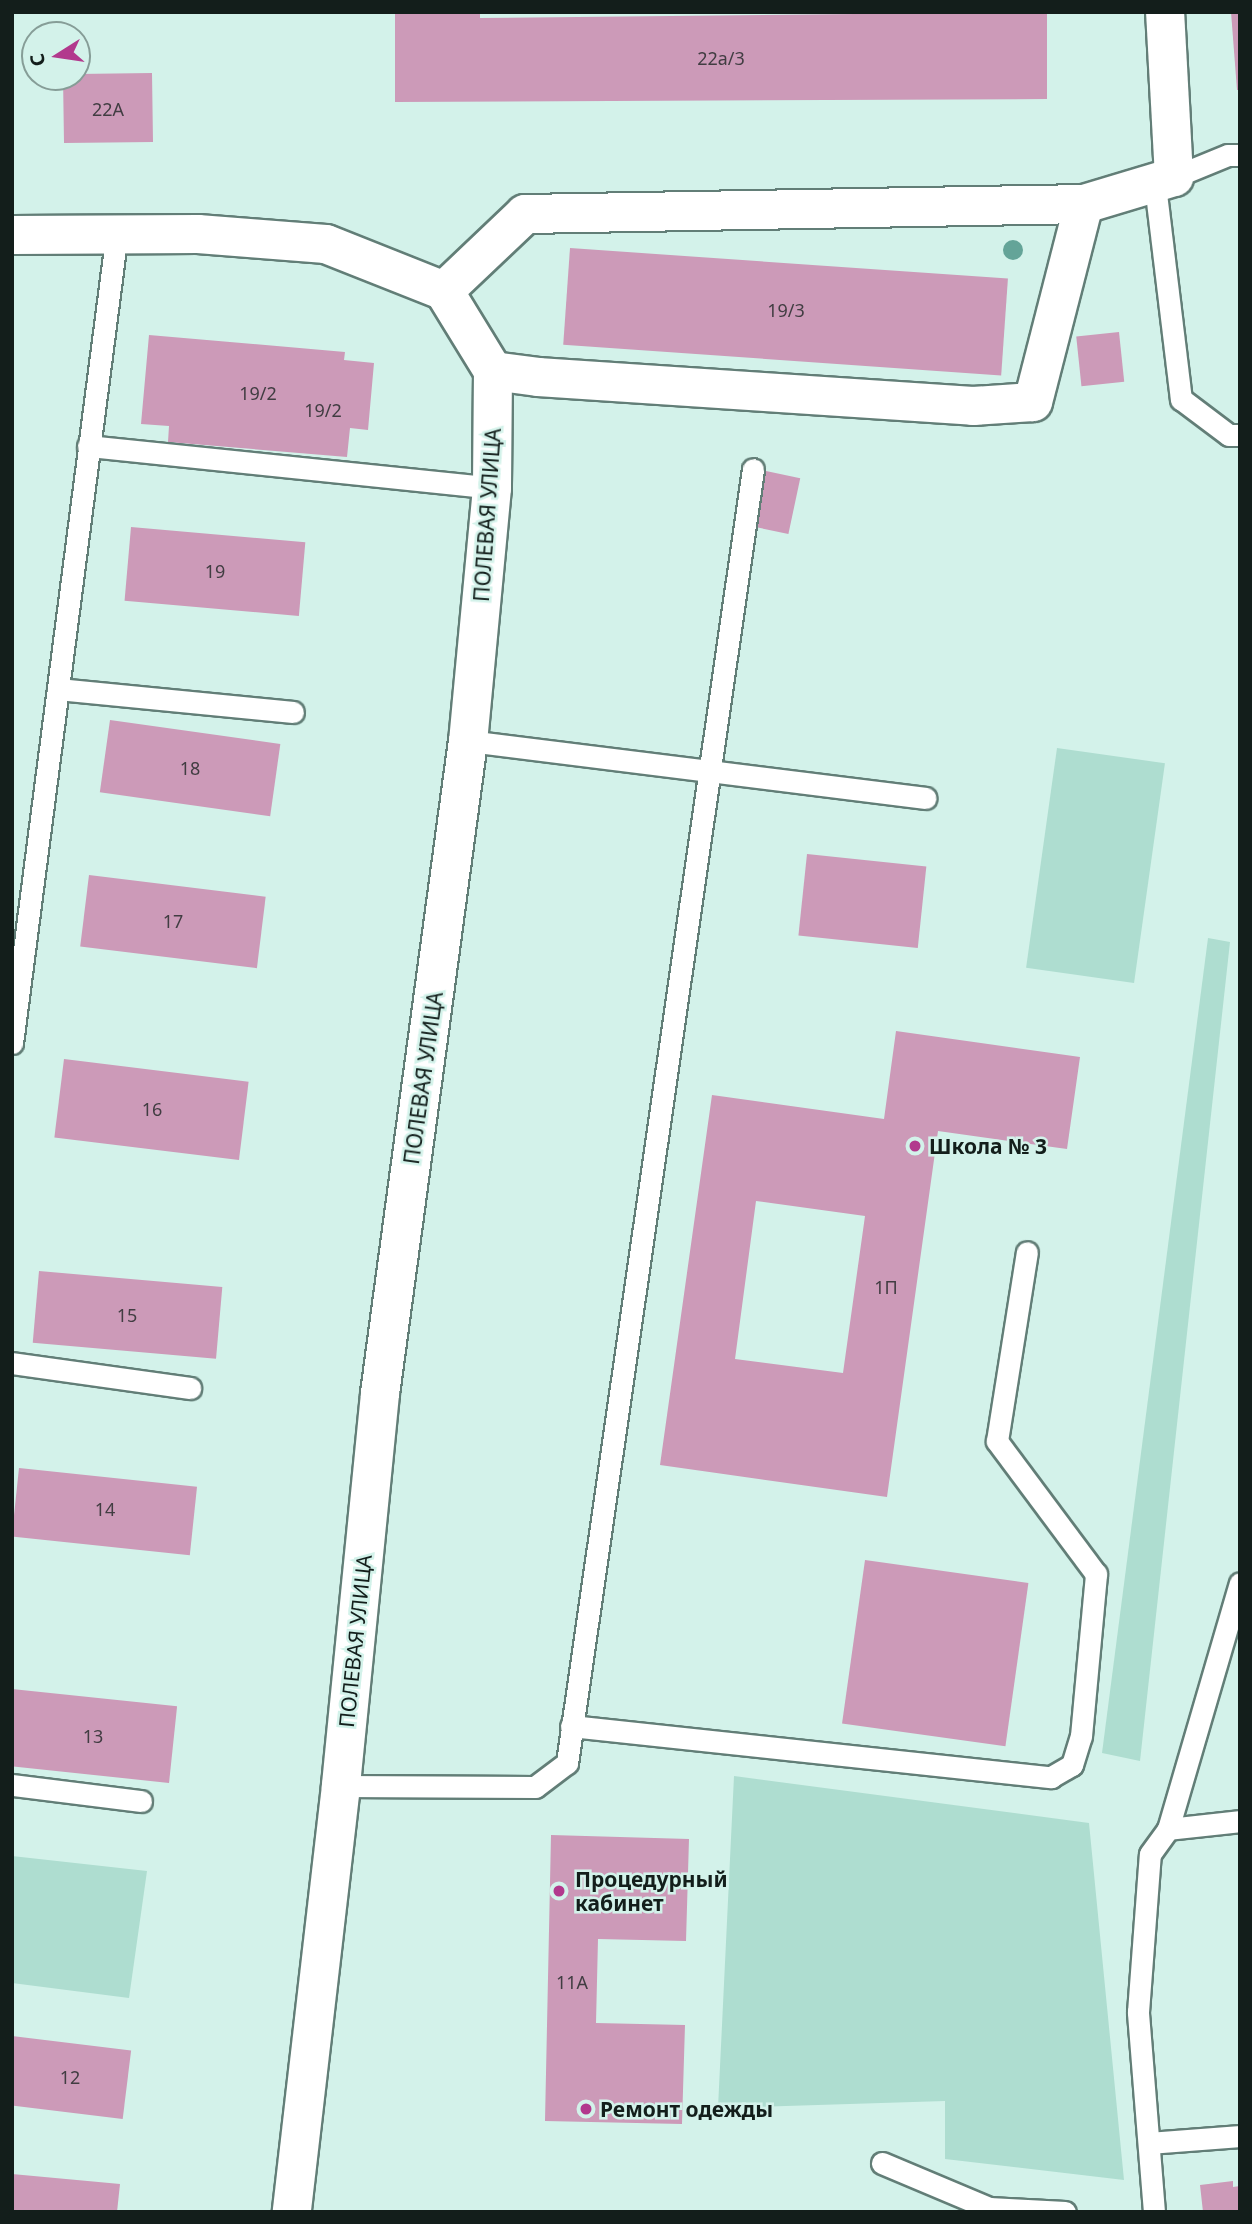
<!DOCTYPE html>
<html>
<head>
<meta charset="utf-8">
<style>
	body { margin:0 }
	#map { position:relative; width:1252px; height:2224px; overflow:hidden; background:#d3f2ea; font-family:"Noto Sans",sans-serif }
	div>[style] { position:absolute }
	.green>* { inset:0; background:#aeddd0; transform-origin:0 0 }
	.building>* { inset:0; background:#cc9ab8; transform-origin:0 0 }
	.roads { filter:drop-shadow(2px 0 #627e77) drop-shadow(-2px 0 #627e77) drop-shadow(0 2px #627e77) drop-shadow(0 -2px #627e77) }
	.lane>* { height:21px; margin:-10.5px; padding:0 10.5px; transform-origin:10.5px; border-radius:10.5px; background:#fff }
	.street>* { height:38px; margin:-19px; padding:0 19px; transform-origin:19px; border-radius:19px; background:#fff }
	.trees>* { width:20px; height:20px; margin:-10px; border-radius:50%; background:#64a498 }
	.dots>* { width:19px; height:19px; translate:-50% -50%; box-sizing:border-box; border:4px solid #d3f2ea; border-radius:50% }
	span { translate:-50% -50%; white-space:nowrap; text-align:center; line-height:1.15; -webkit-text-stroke:5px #d3f2ea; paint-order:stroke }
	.number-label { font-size:18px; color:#413d42 }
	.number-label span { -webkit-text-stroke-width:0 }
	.street-label { font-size:21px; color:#131e1b }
	.poi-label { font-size:21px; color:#131e1b; font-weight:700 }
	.left { translate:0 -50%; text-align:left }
	.frame { position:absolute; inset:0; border:14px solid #131e1b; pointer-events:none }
	.north { position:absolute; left:21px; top:21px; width:70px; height:70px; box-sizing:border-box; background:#d3f2ea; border:2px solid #869d97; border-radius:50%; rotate:258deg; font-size:19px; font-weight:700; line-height:28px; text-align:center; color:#131e1b }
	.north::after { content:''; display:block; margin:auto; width:24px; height:32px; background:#b2398d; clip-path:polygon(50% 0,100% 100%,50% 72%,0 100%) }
</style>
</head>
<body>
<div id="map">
	<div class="green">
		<div style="left:1057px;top:748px;width:109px;height:222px;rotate:8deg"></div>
		<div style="clip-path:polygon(1208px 938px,1230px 942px,1140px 1761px,1102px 1753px)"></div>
		<div style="clip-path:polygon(734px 1776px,1089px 1823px,1124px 2180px,945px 2159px,945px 2101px,718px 2108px)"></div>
		<div style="clip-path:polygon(12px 1856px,147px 1871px,129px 1998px,12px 1983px)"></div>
	</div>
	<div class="building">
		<div style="clip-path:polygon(395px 12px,480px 12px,480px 18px,1047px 12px,1047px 99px,395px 102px)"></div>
		<div style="clip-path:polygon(1231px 12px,1240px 12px,1240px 90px,1237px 90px)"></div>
		<div style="clip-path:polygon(152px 73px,153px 142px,64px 143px,63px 77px,77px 77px,77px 74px)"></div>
		<div style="left:570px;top:248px;width:439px;height:97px;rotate:4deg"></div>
		<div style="left:1119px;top:332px;width:50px;height:43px;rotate:84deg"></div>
		<div style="clip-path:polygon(149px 335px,345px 352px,344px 360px,374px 363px,368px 430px,350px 428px,347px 457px,168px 442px,169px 426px,141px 424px)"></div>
		<div style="left:766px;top:471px;width:35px;height:57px;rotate:12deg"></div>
		<div style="left:131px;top:527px;width:175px;height:74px;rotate:5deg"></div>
		<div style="left:110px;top:720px;width:172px;height:73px;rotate:8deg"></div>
		<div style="left:807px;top:854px;width:120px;height:82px;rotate:6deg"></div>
		<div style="left:89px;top:875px;width:178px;height:72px;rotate:7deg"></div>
		<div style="clip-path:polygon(evenodd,896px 1031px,1080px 1057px,1067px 1149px,938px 1131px,887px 1497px,660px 1465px,712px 1095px,884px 1119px,896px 1031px,756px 1201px,865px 1216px,843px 1373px,735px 1359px,756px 1201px)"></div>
		<div style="left:64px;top:1059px;width:186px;height:79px;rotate:7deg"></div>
		<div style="left:39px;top:1271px;width:184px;height:72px;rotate:5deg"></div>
		<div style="left:19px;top:1468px;width:179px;height:69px;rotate:6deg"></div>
		<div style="left:865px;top:1560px;width:165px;height:165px;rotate:8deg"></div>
		<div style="left:12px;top:1689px;width:166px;height:77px;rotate:6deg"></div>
		<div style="clip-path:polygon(551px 1835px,689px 1839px,686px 1941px,598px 1939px,596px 2023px,685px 2025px,682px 2124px,545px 2121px)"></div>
		<div style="left:12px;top:2036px;width:120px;height:69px;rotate:7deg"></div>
		<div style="clip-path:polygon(12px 2174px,120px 2184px,117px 2212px,12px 2212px)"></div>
		<div style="clip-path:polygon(1233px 2181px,1233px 2187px,1240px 2186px,1240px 2212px,1203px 2212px,1200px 2185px)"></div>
	</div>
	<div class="roads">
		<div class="lane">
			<div style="left:1174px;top:177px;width:58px;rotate:-22.2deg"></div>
			<div style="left:1228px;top:155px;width:12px"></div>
			<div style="left:1155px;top:185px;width:216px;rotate:83.1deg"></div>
			<div style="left:1181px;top:399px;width:60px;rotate:36.9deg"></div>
			<div style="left:1229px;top:435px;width:11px"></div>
			<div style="left:88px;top:446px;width:406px;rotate:5.9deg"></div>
			<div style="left:58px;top:689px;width:236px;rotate:5.6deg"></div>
			<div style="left:468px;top:741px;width:461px;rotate:7.1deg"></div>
			<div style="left:12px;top:1043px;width:818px;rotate:-82.62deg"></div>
			<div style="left:12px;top:1363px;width:180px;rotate:8deg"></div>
			<div style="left:571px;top:1726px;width:483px;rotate:6.1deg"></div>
			<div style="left:1051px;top:1777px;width:24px;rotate:-30deg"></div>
			<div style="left:1072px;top:1765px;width:30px;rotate:-73deg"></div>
			<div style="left:1081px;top:1736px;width:163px;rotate:-84.7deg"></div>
			<div style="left:1096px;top:1574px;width:166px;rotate:-126.7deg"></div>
			<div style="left:997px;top:1441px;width:191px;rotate:-81deg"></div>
			<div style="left:12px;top:1785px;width:130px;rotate:7.1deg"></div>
			<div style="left:341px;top:1786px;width:194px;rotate:0.3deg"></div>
			<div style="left:535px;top:1787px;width:40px;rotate:-37deg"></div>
			<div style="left:567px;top:1763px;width:1307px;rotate:-81.82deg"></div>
			<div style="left:1168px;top:1829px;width:72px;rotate:-6.3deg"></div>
			<div style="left:1149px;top:2143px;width:91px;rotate:-4.4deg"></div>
			<div style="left:882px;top:2163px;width:116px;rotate:22.8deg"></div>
			<div style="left:989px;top:2208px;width:76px;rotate:3deg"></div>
			<div style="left:1154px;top:2212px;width:201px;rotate:-94.6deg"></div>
			<div style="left:1138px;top:2012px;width:158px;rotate:-85.7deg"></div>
			<div style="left:1150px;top:1854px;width:31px;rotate:-54deg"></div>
			<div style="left:1168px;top:1829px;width:256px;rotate:-73.7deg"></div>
		</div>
		<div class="street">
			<div style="left:12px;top:235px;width:186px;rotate:-0.3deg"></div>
			<div style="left:198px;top:234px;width:128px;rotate:4.5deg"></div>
			<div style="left:326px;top:244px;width:127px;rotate:21.7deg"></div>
			<div style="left:444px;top:291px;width:94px;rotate:58.5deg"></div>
			<div style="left:493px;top:371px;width:117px;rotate:90.5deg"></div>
			<div style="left:492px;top:488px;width:254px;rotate:95.4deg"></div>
			<div style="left:468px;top:741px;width:659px;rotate:97.68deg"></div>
			<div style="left:380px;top:1394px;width:394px;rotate:95.7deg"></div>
			<div style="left:341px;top:1786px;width:429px;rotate:96.6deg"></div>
			<div style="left:444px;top:291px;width:112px;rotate:-43.5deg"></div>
			<div style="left:525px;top:214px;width:559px;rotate:-1.02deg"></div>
			<div style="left:1084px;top:204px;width:94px;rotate:-16.7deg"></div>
			<div style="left:1174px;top:177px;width:165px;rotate:-93.1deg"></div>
			<div style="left:493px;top:371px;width:45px;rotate:7.6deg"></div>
			<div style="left:538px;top:377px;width:436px;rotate:3.8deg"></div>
			<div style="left:973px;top:406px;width:60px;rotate:-3.8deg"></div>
			<div style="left:1033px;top:402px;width:204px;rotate:-75.6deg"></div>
		</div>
	</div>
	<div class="trees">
		<div style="left:1013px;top:250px"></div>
	</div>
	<div class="dots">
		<div style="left:915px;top:1146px;background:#b2398d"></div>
		<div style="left:559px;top:1891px;background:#b2398d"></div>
		<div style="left:586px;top:2109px;background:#b2398d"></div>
	</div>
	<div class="number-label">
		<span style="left:721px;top:58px">22а/3</span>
		<span style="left:108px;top:109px">22А</span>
		<span style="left:786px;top:310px">19/3</span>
		<span style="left:258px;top:393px">19/2</span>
		<span style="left:323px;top:410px">19/2</span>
		<span style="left:215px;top:571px">19</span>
		<span style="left:190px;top:768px">18</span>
		<span style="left:173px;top:921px">17</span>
		<span style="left:152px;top:1109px">16</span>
		<span style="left:886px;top:1287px">1П</span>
		<span style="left:127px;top:1315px">15</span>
		<span style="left:105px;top:1509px">14</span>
		<span style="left:93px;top:1736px">13</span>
		<span style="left:572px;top:1982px">11А</span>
		<span style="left:70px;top:2077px">12</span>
	</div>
	<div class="street-label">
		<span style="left:487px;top:515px;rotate:-86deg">ПОЛЕВАЯ УЛИЦА</span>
		<span style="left:423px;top:1078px;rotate:-82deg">ПОЛЕВАЯ УЛИЦА</span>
		<span style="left:355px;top:1641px;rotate:-84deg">ПОЛЕВАЯ УЛИЦА</span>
	</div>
	<div class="poi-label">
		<span class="left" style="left:929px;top:1146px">Школа № 3</span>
		<span class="left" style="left:575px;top:1891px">Процедурный<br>кабинет</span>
		<span class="left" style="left:600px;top:2109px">Ремонт одежды</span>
	</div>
	<div class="frame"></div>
	<div class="north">С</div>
</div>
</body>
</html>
